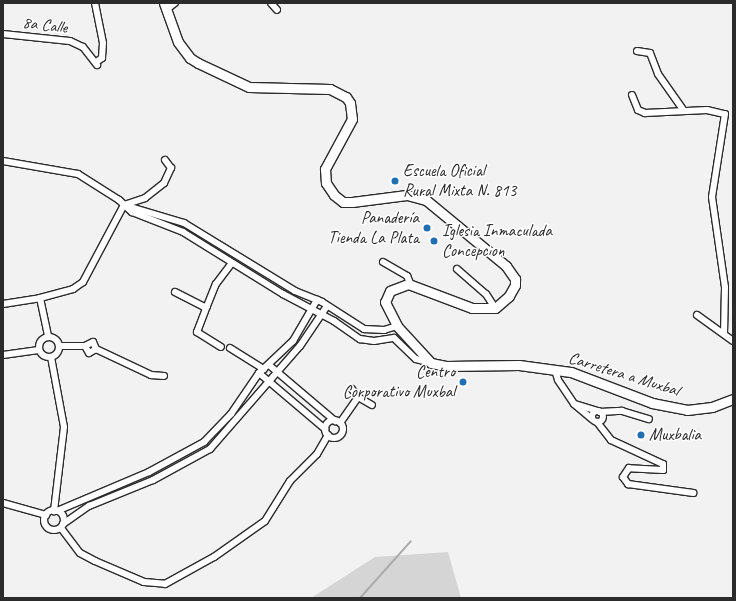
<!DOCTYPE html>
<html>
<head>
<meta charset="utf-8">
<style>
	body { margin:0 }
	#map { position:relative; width:736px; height:601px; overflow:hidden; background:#f2f2f2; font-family:Caveat,sans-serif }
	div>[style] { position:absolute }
	.green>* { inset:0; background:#d5d5d5 }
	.stream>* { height:2px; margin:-1px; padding:0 1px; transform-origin:1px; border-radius:1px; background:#ababab }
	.roads { filter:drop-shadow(1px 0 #2b2b2b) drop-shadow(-1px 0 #2b2b2b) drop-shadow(0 1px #2b2b2b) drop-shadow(0 -1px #2b2b2b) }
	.street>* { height:6px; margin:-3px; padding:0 3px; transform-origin:3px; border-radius:3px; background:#fff }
	.street>.ring { margin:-3px; padding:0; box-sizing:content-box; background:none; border:6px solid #fff; border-radius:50% }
	.secondary>* { height:9px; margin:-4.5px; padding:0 4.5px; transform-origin:4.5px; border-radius:4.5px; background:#fff }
	.dots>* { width:11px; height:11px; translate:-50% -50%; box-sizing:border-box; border:2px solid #fff; border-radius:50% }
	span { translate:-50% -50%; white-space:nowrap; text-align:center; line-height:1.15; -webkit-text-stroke:3px #fff; paint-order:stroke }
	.street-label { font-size:17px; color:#2b2b2b }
	.poi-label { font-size:17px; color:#2b2b2b }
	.left { translate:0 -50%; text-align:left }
	.right { translate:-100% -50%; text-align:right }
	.frame { position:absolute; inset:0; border:4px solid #2b2b2b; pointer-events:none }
</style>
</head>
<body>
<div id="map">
	<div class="green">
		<div style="clip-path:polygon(448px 552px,461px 598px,311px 598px,375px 557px)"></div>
	</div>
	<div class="stream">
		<div style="left:360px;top:598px;width:76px;rotate:-48.2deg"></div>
	</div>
	<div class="roads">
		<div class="street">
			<div style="left:95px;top:3px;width:41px;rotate:78.7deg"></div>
			<div style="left:103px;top:43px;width:15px;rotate:94deg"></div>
			<div style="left:102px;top:58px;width:7px;rotate:146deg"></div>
			<div style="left:271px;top:3px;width:9px;rotate:49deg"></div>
			<div style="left:166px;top:10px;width:11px;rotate:-38deg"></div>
			<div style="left:3px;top:34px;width:67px;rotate:6deg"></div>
			<div style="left:70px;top:41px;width:14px;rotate:25deg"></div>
			<div style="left:83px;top:47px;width:23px;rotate:52deg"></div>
			<div style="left:637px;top:51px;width:13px;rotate:9deg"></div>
			<div style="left:650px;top:53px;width:22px;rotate:69deg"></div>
			<div style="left:658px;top:74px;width:45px;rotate:54.9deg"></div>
			<div style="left:632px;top:95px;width:16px;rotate:68deg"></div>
			<div style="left:638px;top:110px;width:8px;rotate:23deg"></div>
			<div style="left:645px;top:113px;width:62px;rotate:-2.8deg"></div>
			<div style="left:707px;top:110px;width:18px;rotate:13deg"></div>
			<div style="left:725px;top:114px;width:84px;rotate:98.9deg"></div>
			<div style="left:712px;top:197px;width:91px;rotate:81.8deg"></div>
			<div style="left:725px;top:287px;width:46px;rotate:91.2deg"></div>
			<div style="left:3px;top:161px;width:76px;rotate:9.8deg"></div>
			<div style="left:78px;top:174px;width:49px;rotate:32.4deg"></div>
			<div style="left:119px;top:200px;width:18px;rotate:43deg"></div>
			<div style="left:132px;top:212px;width:55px;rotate:21.4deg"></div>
			<div style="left:183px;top:232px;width:118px;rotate:31.8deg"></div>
			<div style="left:283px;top:294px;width:58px;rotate:27.9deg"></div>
			<div style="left:334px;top:321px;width:32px;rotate:35deg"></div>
			<div style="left:360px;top:339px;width:14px;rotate:8deg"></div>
			<div style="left:374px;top:341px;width:20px;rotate:-9deg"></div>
			<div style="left:394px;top:338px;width:30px;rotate:44deg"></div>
			<div style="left:416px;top:359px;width:16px;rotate:15deg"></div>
			<div style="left:124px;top:205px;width:63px;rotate:16.7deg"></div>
			<div style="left:184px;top:223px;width:130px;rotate:31.5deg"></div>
			<div style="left:295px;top:291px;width:29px;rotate:22deg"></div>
			<div style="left:322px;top:302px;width:50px;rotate:32.7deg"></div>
			<div style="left:364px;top:329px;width:20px;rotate:3deg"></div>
			<div style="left:384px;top:330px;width:14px;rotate:-17deg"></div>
			<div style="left:383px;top:262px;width:28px;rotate:30deg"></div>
			<div style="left:407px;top:276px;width:10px;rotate:66deg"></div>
			<div style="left:457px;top:269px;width:38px;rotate:41deg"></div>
			<div style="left:486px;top:294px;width:17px;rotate:57deg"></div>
			<div style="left:175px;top:292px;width:33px;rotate:27deg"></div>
			<div style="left:204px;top:307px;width:3px;rotate:-18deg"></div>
			<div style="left:207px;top:306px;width:24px;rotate:-68deg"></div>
			<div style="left:216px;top:284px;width:26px;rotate:-53deg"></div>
			<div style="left:40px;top:298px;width:40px;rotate:78deg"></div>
			<div style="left:3px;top:304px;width:37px;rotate:-9deg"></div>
			<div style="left:40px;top:298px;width:34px;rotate:-15deg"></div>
			<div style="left:73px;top:289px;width:12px;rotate:-35deg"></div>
			<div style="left:83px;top:282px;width:87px;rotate:-62deg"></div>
			<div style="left:124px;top:205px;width:22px;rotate:-18deg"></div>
			<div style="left:145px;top:198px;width:24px;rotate:-38deg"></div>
			<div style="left:164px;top:183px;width:17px;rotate:-65deg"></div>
			<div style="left:171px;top:168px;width:10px;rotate:-127deg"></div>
			<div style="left:207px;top:306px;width:28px;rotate:111deg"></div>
			<div style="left:197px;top:332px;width:28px;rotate:32deg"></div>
			<div style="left:697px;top:315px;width:44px;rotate:35.8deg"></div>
			<div class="ring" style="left:39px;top:337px;width:14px;height:14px"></div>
			<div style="left:59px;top:346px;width:26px"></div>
			<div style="left:230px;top:348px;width:40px;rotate:32deg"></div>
			<div style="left:96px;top:349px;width:8px;rotate:150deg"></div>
			<div style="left:89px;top:353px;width:8px;rotate:-120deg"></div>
			<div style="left:85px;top:346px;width:9px;rotate:-27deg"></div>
			<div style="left:93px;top:342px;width:8px;rotate:67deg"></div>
			<div style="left:96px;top:349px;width:61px;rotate:25.3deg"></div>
			<div style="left:151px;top:375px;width:13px;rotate:4deg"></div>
			<div style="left:3px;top:355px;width:36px;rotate:-8deg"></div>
			<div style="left:51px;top:357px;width:71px;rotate:79.5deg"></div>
			<div style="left:64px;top:427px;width:85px;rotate:96.8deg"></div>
			<div style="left:269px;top:365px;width:87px;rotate:40.3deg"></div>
			<div style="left:555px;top:370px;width:10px;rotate:73deg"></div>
			<div style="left:558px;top:380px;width:29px;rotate:56deg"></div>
			<div style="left:574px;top:404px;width:23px;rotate:40deg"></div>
			<div style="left:259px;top:373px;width:87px;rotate:40.3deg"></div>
			<div style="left:358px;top:397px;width:16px;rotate:30deg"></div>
			<div style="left:575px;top:404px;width:24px;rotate:17deg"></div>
			<div class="ring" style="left:591.5px;top:410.5px;width:5px;height:5px"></div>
			<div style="left:600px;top:412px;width:22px;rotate:-3deg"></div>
			<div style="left:622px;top:411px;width:28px;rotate:17deg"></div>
			<div class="ring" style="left:325px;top:420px;width:12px;height:12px"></div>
			<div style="left:597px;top:422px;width:23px;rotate:52deg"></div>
			<div style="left:611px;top:440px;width:57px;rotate:24.8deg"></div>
			<div style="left:663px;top:464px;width:6px;rotate:90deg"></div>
			<div style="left:663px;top:470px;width:34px;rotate:-177deg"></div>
			<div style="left:629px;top:468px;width:11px;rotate:124deg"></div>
			<div style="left:623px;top:477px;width:9px;rotate:54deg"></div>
			<div style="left:628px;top:484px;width:66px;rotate:7.9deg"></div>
			<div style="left:340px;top:423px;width:32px;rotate:-55deg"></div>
			<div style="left:358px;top:397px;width:10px;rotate:-127deg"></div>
			<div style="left:3px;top:503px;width:45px;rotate:15.6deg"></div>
			<div class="ring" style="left:44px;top:510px;width:14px;height:14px"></div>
			<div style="left:57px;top:511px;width:100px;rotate:-23deg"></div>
			<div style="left:149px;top:472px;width:63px;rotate:-28.6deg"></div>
			<div style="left:204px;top:442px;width:39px;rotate:-46deg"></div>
			<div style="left:231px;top:414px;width:50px;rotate:-55.7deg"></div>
			<div style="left:259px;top:373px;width:47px;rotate:-43.3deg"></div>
			<div style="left:293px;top:341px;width:48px;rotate:-59.7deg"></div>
			<div style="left:63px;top:524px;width:32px;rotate:-35deg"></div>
			<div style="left:89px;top:506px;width:69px;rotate:-22.1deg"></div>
			<div style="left:153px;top:480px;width:65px;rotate:-28.5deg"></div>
			<div style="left:210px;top:449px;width:137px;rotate:-48.9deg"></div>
			<div style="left:300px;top:346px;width:48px;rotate:-56deg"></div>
			<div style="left:61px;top:528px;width:31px;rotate:53deg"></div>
			<div style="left:80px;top:553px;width:17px;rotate:28deg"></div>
			<div style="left:95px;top:561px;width:53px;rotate:23.2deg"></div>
			<div style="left:144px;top:582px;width:21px;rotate:5deg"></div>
			<div style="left:165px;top:584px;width:56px;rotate:-28.9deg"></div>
			<div style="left:214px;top:557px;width:62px;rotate:-35.2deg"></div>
			<div style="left:265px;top:521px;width:47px;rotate:-58deg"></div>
			<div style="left:290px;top:481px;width:38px;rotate:-45deg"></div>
			<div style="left:317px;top:454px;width:22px;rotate:-60deg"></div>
		</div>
		<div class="secondary">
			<div style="left:164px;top:3px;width:41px;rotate:70.3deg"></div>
			<div style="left:178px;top:42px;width:20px;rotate:53deg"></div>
			<div style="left:190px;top:58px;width:9px;rotate:32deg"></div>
			<div style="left:198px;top:63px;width:56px;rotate:25.2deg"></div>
			<div style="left:249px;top:87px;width:81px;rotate:1.4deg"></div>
			<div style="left:330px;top:89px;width:18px;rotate:27deg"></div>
			<div style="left:346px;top:97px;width:7px;rotate:56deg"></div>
			<div style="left:350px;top:103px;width:16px;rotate:83deg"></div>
			<div style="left:352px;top:119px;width:57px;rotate:118.4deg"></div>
			<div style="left:325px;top:169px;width:14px;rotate:86deg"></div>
			<div style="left:326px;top:183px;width:14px;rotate:56deg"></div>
			<div style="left:334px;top:195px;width:11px;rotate:38deg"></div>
			<div style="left:343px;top:202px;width:9px"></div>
			<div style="left:352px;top:202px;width:55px;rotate:-7.3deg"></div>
			<div style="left:407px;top:195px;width:20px;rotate:15deg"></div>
			<div style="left:426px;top:200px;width:104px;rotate:39.5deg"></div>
			<div style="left:506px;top:266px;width:16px;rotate:55deg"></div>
			<div style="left:515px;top:279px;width:6px;rotate:90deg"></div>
			<div style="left:515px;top:285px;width:13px;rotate:119deg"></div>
			<div style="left:509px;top:296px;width:18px;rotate:139deg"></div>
			<div style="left:495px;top:308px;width:23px;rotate:180deg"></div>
			<div style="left:472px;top:308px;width:68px;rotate:-159.4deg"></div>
			<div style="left:408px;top:284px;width:19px;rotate:159deg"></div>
			<div style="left:390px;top:291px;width:12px;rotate:114deg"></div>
			<div style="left:385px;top:302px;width:27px;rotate:63deg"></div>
			<div style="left:397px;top:326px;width:50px;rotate:47.4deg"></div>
			<div style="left:431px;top:363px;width:15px;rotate:11deg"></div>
			<div style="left:446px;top:366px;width:73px;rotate:-0.8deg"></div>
			<div style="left:519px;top:365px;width:52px;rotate:7.7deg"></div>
			<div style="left:571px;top:372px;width:87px;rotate:20.9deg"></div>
			<div style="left:652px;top:403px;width:36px;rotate:11deg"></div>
			<div style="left:687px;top:410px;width:25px;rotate:-7deg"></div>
			<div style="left:712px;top:407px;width:22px;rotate:-21deg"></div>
		</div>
	</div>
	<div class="dots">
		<div style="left:395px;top:181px;background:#1f6fb2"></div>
		<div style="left:427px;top:228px;background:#1f6fb2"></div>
		<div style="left:434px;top:241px;background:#1f6fb2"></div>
		<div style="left:463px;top:382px;background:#1f6fb2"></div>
		<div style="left:641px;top:435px;background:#1f6fb2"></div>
	</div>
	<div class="street-label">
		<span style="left:45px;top:25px;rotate:7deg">8a Calle</span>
		<span style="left:624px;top:374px;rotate:17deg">Carretera a Muxbal</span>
	</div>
	<div class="poi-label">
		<span class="left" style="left:403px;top:181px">Escuela Oficial<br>Rural Mixta N. 813</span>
		<span class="right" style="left:419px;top:228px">Panadería<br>Tienda La Plata</span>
		<span class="left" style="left:442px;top:241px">Iglesia Inmaculada<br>Concepcion</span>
		<span class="right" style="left:455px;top:382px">Centro<br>Corporativo Muxbal</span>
		<span class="left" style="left:649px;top:435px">Muxbalia</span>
	</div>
	<div class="frame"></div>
</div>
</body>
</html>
